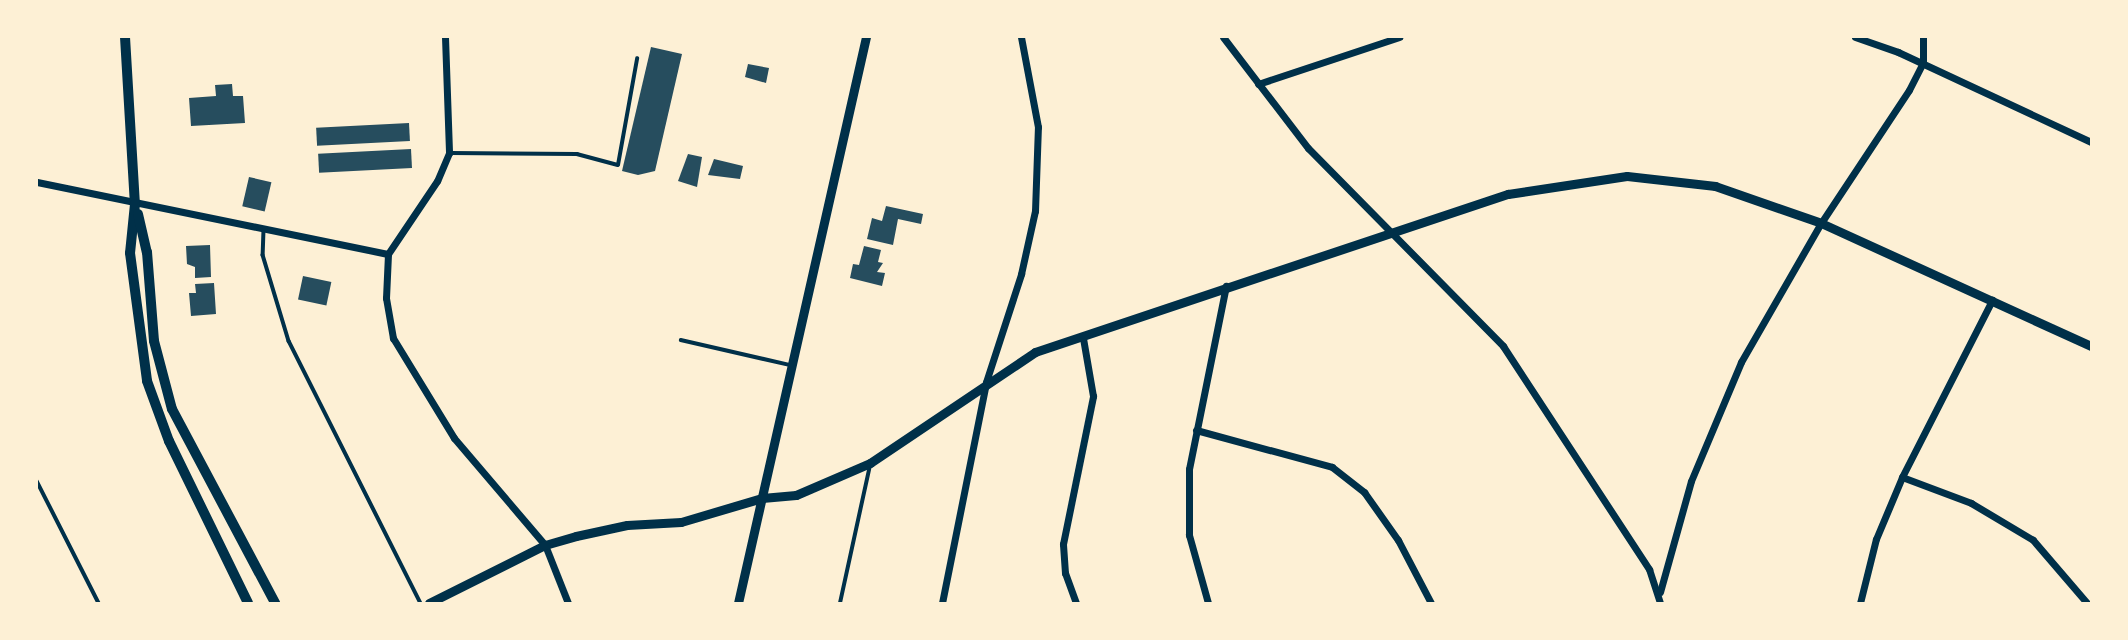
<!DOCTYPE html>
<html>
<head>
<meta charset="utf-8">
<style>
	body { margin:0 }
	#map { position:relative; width:2128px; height:640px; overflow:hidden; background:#fdf0d5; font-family:Lato,sans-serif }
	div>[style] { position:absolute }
	.building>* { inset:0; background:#264d5e; transform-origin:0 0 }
	.service>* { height:3.5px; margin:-1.75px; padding:0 1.75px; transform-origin:1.75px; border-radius:1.75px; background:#003049 }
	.minor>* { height:7px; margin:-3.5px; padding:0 3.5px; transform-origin:3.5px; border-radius:3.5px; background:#003049 }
	.tertiary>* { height:9px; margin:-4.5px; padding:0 4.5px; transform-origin:4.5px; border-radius:4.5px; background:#003049 }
	.primary>* { height:10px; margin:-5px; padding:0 5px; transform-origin:5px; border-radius:5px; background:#003049 }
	span { translate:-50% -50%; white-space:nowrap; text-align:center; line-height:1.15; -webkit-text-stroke:7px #fdf0d5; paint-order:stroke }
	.frame { position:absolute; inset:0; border:38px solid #fdf0d5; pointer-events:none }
</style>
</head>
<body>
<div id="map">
	<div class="building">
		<div style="clip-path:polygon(651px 47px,682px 54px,655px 171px,638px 175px,622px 171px)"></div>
		<div style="clip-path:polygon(748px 64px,769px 68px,766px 83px,745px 77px)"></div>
		<div style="clip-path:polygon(232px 84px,233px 96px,243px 96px,245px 123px,191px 126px,189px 98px,216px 96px,215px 85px)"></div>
		<div style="left:409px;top:123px;width:18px;height:93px;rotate:87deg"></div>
		<div style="left:411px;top:149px;width:19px;height:93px;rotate:87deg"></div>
		<div style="clip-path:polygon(688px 154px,702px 157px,697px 187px,678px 181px)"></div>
		<div style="clip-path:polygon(714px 159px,743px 166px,740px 179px,708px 175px)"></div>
		<div style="left:249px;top:177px;width:23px;height:30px;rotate:13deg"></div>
		<div style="clip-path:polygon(886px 206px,923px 214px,921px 224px,898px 219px,893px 245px,867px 239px,872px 218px,882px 221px)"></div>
		<div style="clip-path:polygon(210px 245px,211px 277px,195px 278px,195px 267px,187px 264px,186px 246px)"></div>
		<div style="clip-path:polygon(864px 246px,881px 250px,878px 262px,883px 263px,877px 272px,885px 273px,882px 286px,850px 278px,853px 264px,859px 265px)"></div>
		<div style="left:303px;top:276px;width:29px;height:24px;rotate:12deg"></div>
		<div style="clip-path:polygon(214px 283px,216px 314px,191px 316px,189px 293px,196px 293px,195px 284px)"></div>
	</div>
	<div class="service">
		<div style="left:451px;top:153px;width:126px;rotate:0.5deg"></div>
		<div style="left:577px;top:154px;width:42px;rotate:15deg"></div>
		<div style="left:618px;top:165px;width:108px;rotate:-79.8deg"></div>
		<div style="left:264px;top:230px;width:25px;rotate:92deg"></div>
		<div style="left:263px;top:255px;width:90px;rotate:73.2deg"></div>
		<div style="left:289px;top:341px;width:293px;rotate:63.3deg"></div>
		<div style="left:681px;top:340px;width:112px;rotate:12.9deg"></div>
		<div style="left:37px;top:481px;width:137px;rotate:63.1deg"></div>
		<div style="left:840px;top:603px;width:141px;rotate:-77.7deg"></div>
	</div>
	<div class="minor">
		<div style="left:445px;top:37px;width:116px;rotate:88deg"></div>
		<div style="left:449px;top:153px;width:30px;rotate:113deg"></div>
		<div style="left:437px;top:181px;width:88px;rotate:123.9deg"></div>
		<div style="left:388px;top:254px;width:44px;rotate:92.6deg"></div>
		<div style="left:386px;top:298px;width:41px;rotate:80.1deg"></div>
		<div style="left:393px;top:338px;width:117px;rotate:58.6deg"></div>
		<div style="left:454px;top:438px;width:140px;rotate:49.6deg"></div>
		<div style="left:545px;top:545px;width:62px;rotate:68.4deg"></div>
		<div style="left:1223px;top:37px;width:140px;rotate:52.6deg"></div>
		<div style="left:1308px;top:148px;width:278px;rotate:45.4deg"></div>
		<div style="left:1503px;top:346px;width:267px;rotate:56.8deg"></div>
		<div style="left:1649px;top:569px;width:36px;rotate:72deg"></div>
		<div style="left:1855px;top:37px;width:46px;rotate:19.2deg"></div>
		<div style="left:1898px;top:52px;width:213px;rotate:25deg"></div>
		<div style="left:1258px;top:84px;width:149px;rotate:-18.4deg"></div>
		<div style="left:37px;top:182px;width:358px;rotate:11.6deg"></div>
		<div style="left:1196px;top:430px;width:141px;rotate:15.2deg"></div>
		<div style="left:1332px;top:467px;width:41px;rotate:38deg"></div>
		<div style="left:1364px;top:492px;width:59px;rotate:54.7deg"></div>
		<div style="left:1398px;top:540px;width:71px;rotate:62.4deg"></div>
		<div style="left:1902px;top:477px;width:74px;rotate:20.6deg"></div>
		<div style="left:1971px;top:503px;width:72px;rotate:30.8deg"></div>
		<div style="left:2033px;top:540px;width:83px;rotate:49.4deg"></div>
		<div style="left:1660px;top:592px;width:115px;rotate:-74.4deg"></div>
		<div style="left:1691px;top:481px;width:129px;rotate:-67.2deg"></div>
		<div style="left:1741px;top:362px;width:160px;rotate:-60.1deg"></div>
		<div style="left:1821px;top:223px;width:159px;rotate:-56.5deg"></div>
		<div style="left:1909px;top:90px;width:30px;rotate:-63deg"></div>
		<div style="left:1923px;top:63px;width:26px;rotate:-90deg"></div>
		<div style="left:942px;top:603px;width:225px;rotate:-78.7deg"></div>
		<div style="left:986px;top:382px;width:114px;rotate:-72deg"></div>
		<div style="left:1021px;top:274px;width:65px;rotate:-77.5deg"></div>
		<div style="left:1035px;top:211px;width:84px;rotate:-88deg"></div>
		<div style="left:1038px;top:127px;width:92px;rotate:-100.7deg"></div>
		<div style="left:1076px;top:603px;width:32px;rotate:-110deg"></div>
		<div style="left:1065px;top:573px;width:29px;rotate:-94deg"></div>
		<div style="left:1063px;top:544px;width:151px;rotate:-78.5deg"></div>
		<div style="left:1093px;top:396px;width:59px;rotate:-99.8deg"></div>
		<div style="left:1208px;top:603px;width:71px;rotate:-105.6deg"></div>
		<div style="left:1189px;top:535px;width:66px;rotate:-90deg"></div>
		<div style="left:1189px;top:469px;width:187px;rotate:-78.6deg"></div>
		<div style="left:1860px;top:603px;width:66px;rotate:-76deg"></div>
		<div style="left:1876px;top:539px;width:67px;rotate:-67.2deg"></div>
		<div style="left:1902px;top:477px;width:199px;rotate:-63deg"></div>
	</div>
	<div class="tertiary">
		<div style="left:429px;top:603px;width:130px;rotate:-26.6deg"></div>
		<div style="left:545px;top:545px;width:32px;rotate:-16deg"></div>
		<div style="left:576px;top:536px;width:52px;rotate:-12.2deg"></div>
		<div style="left:627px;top:525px;width:54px;rotate:-3.2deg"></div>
		<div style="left:681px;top:522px;width:84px;rotate:-16.5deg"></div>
		<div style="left:762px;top:498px;width:34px;rotate:-5deg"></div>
		<div style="left:796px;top:495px;width:81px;rotate:-23.4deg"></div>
		<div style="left:870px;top:463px;width:199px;rotate:-33.9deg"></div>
		<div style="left:1035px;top:352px;width:499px;rotate:-18.5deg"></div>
		<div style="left:1508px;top:194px;width:120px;rotate:-8.6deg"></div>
		<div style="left:1627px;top:176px;width:89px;rotate:6.5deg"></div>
		<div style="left:1715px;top:186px;width:112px;rotate:19.2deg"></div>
		<div style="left:1821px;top:223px;width:297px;rotate:24.5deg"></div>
		<div style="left:738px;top:603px;width:580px;rotate:-77.26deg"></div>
	</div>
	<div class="primary">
		<div style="left:125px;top:37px;width:167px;rotate:86.6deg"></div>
		<div style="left:135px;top:204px;width:49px;rotate:95.8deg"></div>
		<div style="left:130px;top:253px;width:129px;rotate:82.4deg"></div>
		<div style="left:147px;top:381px;width:64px;rotate:69.9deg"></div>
		<div style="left:169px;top:441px;width:180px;rotate:64deg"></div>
		<div style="left:138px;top:214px;width:39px;rotate:77deg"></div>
		<div style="left:147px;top:252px;width:89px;rotate:85.5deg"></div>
		<div style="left:154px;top:341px;width:70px;rotate:75.2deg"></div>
		<div style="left:172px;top:409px;width:220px;rotate:62deg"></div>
	</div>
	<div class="frame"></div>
</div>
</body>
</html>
